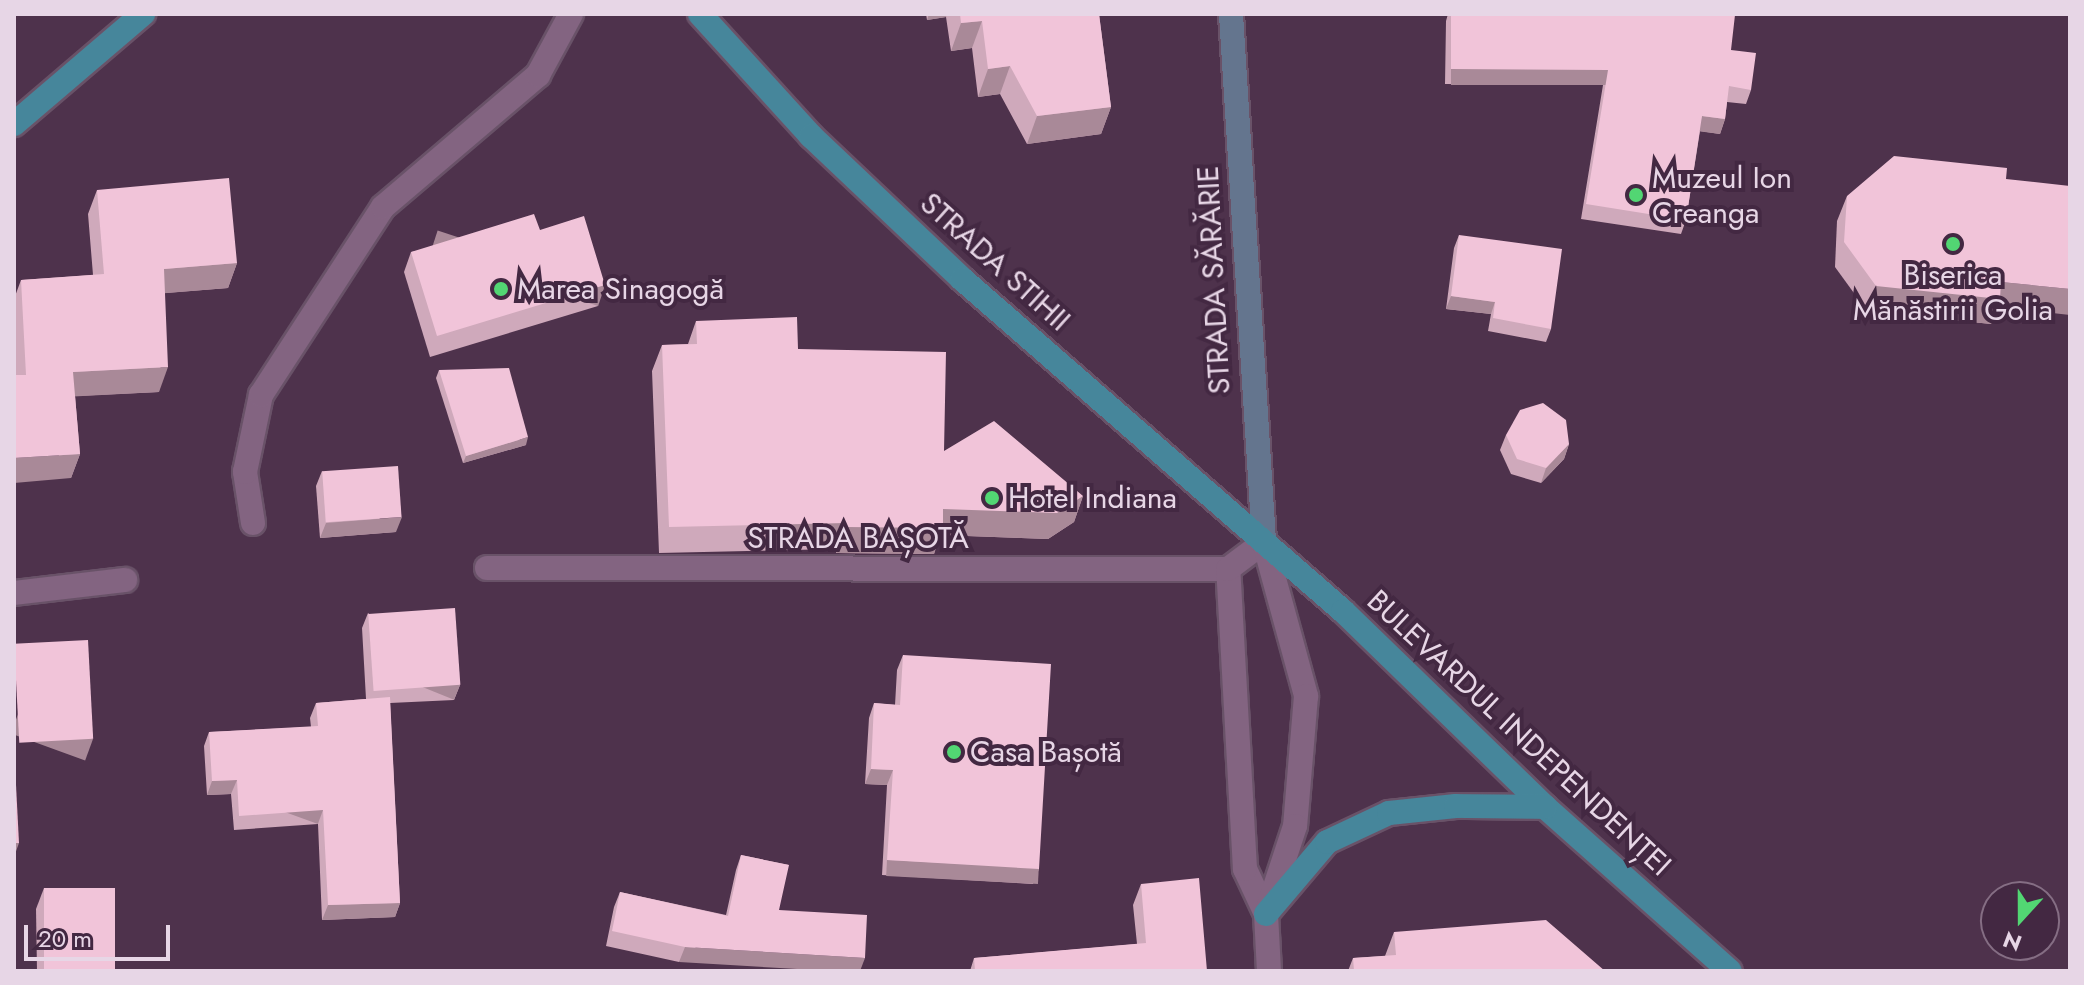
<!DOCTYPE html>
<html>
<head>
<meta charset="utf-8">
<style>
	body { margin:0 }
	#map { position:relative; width:2084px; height:985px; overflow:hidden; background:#4e324c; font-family:Jost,sans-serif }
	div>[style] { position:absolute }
	.roads { filter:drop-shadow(2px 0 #695268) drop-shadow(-2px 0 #695268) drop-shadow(0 2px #695268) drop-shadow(0 -2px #695268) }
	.minor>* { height:24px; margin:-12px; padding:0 12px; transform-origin:12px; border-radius:12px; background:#836481 }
	.tertiary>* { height:24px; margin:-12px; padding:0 12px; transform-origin:12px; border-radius:12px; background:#836481 }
	.secondary>* { height:24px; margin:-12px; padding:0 12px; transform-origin:12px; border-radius:12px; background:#64758e }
	.primary>* { height:24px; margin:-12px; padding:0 12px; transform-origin:12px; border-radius:12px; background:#46869b }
	.wall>* { inset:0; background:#cfa9bb }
	.shaded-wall>* { inset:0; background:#a98998; transform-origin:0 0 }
	.building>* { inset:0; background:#f1c4d9; transform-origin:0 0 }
	.dots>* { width:22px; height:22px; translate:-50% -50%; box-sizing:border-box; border:4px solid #432842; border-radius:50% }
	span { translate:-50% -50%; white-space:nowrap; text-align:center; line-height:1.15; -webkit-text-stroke:8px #432842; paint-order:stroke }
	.poi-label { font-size:30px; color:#e7d6e6 }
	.left { translate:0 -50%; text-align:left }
	.street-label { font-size:30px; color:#e7d6e6 }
	.frame { position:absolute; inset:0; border:16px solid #e7d6e6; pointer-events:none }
	.north { position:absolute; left:1980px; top:881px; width:80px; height:80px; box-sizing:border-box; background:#432842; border:2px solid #856e84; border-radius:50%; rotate:201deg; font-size:22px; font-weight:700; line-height:32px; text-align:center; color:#e7d6e6 }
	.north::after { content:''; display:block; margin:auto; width:28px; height:36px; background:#52d673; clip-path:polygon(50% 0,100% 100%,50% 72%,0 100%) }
	.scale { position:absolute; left:24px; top:925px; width:146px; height:36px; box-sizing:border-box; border:4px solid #e7d6e6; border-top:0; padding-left:10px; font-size:24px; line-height:28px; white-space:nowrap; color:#e7d6e6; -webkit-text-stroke:6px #432842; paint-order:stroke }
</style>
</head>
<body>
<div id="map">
	<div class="roads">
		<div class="minor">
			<div style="left:253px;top:523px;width:52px;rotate:-98.9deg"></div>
			<div style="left:245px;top:472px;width:79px;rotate:-78.3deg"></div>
			<div style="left:261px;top:395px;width:224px;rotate:-57deg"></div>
			<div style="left:383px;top:207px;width:204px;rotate:-40.4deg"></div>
			<div style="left:538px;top:75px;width:69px;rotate:-61.6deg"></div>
			<div style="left:487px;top:568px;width:741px;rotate:0.08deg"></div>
			<div style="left:14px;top:593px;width:112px;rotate:-6.7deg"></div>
		</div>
		<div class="tertiary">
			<div style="left:1266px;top:914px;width:50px;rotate:-115deg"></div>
			<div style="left:1245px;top:869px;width:300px;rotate:-93.2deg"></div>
			<div style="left:1228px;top:569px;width:45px;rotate:-36.9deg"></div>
			<div style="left:1264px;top:542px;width:160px;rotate:74.7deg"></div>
			<div style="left:1306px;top:696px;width:130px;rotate:94.8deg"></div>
			<div style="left:1295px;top:826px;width:93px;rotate:108.2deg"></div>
			<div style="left:1266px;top:914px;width:57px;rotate:87deg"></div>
		</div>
		<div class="secondary">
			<div style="left:1231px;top:14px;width:529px;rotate:86.42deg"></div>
		</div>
		<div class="primary">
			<div style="left:700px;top:14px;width:165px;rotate:47.7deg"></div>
			<div style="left:811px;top:136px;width:208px;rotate:43.4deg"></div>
			<div style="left:962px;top:279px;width:505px;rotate:41.07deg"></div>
			<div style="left:1343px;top:611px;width:281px;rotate:44.1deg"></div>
			<div style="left:1545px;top:807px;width:247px;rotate:41.6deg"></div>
			<div style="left:14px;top:124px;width:170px;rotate:-40.5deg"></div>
			<div style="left:1266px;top:914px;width:94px;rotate:-49.7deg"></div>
			<div style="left:1327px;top:842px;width:68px;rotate:-25.1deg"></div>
			<div style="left:1389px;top:813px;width:67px;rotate:-6deg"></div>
			<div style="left:1456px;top:806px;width:89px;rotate:0.6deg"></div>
		</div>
	</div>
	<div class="wall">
		<div style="clip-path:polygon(926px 14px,1099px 14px,1111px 107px,1101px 134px,1027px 144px,1000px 94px,978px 97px,972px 48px,951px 51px,946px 17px,927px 20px)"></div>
		<div style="clip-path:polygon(1448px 14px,1722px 14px,1731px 50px,1751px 90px,1746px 104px,1727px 102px,1725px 119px,1720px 134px,1700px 131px,1686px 220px,1681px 234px,1581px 219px,1603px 85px,1445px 84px,1446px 21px)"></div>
		<div style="clip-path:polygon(97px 190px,237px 263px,228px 288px,165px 293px,159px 392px,75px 396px,80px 454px,71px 478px,16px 375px,14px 344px,14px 299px,21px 280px,93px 275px,88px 214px)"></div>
		<div style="clip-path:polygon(1847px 196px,1997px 307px,1991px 324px,1867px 311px,1835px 267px,1837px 221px)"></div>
		<div style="clip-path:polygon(540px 230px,598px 306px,430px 357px,404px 272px,411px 252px)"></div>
		<div style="clip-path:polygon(1459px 235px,1551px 329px,1546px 342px,1488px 331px,1491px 314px,1446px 309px,1454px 248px)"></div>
		<div style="clip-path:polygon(696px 321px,798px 349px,944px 451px,1083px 496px,1074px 522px,1048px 539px,940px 535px,934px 554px,836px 553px,836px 549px,659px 553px,652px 371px,662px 345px,688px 344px)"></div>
		<div style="clip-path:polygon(439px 370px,526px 445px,463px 463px,436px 378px)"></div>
		<div style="clip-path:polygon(1506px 435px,1569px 444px,1564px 459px,1541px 483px,1511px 474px,1500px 450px)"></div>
		<div style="clip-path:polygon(322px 471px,396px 532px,320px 538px,316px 486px)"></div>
		<div style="clip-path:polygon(368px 613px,460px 685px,454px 700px,390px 703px,400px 903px,395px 917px,322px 920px,318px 824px,234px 830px,231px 794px,207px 795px,204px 746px,209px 732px,311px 727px,310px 718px,316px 703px,366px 699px,362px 628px)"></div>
		<div style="clip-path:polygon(903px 655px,1039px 869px,1033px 884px,882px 875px,887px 785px,865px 784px,869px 718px,874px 703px,895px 705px,897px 670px)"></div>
		<div style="clip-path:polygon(741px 855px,789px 865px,679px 962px,606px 946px,614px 907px,620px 892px,726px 915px,736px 870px)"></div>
		<div style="clip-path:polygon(1141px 884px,1207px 971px,970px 971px,974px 958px,1137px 944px,1133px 905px)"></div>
		<div style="clip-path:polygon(44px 888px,115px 971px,37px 971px,36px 909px)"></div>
		<div style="clip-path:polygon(1394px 932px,1605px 971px,1348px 971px,1353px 958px,1385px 956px)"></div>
	</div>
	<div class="shaded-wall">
		<div style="clip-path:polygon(929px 14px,947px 14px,946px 17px,927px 20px)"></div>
		<div style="clip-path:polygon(982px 21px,972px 48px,951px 51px,961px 23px)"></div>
		<div style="clip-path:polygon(1010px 66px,1000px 94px,978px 97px,988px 69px)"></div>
		<div style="left:1451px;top:69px;width:157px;height:16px"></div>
		<div style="clip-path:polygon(1111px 107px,1101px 134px,1027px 144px,1037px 116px)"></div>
		<div style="clip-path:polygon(1702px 116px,1725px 119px,1720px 134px,1697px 131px)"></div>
		<div style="clip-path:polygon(237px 263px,228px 288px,155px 294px,164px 269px)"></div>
		<div style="clip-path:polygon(2001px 282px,2070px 289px,2070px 315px,1997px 307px,1991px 324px,1867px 311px,1876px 286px)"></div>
		<div style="left:605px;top:285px;width:22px;height:176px;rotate:108deg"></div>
		<div style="clip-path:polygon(1451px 296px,1495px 302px,1491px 314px,1446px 309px)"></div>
		<div style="clip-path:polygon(168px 367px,159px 392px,64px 397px,73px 372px)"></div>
		<div style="clip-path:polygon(528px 437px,526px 445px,463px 463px,466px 456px)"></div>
		<div style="clip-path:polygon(1569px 444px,1564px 459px,1541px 483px,1546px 468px)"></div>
		<div style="clip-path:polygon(80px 454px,71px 478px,14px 483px,14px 458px)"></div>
		<div style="clip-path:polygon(1083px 496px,1074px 522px,1048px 539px,940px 535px,934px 554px,836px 553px,846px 527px,943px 509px)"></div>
		<div style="clip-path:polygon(402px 517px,396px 532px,320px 538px,326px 523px)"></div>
		<div style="left:846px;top:523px;width:28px;height:177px;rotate:111deg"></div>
		<div style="left:460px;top:685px;width:16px;height:88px;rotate:112deg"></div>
		<div style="left:93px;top:739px;width:23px;height:79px;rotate:110deg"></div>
		<div style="clip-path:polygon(871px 769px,893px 770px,887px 785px,865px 784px)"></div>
		<div style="clip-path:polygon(237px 780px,231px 794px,207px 795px,212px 781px)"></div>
		<div style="left:323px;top:810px;width:15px;height:84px;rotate:110deg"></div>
		<div style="clip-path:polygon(14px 843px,19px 843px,14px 857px)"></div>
		<div style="left:887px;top:860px;width:152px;height:16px;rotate:3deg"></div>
		<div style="clip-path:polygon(400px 903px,395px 917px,322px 920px,328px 905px)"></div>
		<div style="clip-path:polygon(685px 947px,865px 958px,860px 971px,832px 971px,679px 962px)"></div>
	</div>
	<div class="building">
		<div style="clip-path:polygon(960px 14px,1099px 14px,1111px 107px,1037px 116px,1010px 66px,988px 69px,982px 21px,961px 23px)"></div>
		<div style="clip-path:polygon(1451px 14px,1722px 14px,1735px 15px,1731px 50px,1756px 53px,1751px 90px,1729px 86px,1725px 119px,1702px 116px,1686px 220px,1586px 204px,1608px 70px,1451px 69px)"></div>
		<div style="clip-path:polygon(1894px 156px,2007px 168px,2006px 179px,2070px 186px,2070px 289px,2001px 282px,2000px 299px,1876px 286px,1844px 242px,1847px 196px)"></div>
		<div style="clip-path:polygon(229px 178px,237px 263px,164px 269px,168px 367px,73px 372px,80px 454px,14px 458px,14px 375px,26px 375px,21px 280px,104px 274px,97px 190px)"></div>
		<div style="clip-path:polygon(534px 214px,540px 230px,584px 216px,605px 285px,437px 336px,411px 252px)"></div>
		<div style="clip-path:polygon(1459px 235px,1562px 249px,1551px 329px,1493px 318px,1495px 302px,1451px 296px)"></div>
		<div style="clip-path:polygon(797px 317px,798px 349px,946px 352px,944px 451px,994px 421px,1083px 496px,1057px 513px,943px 509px,943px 528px,846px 527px,846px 523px,669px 527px,662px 345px,697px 344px,696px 321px)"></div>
		<div style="clip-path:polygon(509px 368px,528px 437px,466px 456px,439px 370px)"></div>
		<div style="clip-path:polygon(1543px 403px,1566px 420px,1569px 444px,1546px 468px,1517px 459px,1506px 435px,1520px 410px)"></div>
		<div style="left:398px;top:466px;width:51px;height:76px;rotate:86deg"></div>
		<div style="left:455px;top:608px;width:77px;height:87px;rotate:86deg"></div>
		<div style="left:88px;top:640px;width:99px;height:74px;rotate:87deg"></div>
		<div style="clip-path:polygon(903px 655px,1051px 664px,1039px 869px,887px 860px,893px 770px,871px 769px,874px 703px,900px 705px)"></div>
		<div style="clip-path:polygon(390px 697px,400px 903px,328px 905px,323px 810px,239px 816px,237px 780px,212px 781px,209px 732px,318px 726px,316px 703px)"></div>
		<div style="clip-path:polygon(14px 746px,19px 843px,14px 843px)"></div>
		<div style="clip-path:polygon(741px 855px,789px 865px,779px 910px,867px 915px,865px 958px,685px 947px,612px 931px,620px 892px,728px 916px)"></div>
		<div style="clip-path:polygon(1199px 878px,1207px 971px,975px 971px,974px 958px,1146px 943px,1141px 884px)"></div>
		<div style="left:44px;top:888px;width:71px;height:83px"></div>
		<div style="clip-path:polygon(1546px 920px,1605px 971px,1354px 971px,1353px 958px,1396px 955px,1394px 932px)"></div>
	</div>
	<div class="dots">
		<div style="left:1636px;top:195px;background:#52d673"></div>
		<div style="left:1953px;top:244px;background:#52d673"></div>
		<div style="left:501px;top:289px;background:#52d673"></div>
		<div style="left:992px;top:498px;background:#52d673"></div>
		<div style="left:954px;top:752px;background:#52d673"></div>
	</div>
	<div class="poi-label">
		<span class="left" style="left:1652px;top:195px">Muzeul Ion<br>Creanga</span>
		<span style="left:1953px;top:292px">Biserica<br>Mănăstirii Golia</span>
		<span class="left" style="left:517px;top:289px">Marea Sinagogă</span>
		<span class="left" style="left:1008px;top:498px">Hotel Indiana</span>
		<span class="left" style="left:970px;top:752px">Casa Bașotă</span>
	</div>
	<div class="street-label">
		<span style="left:995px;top:262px;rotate:42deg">STRADA STIHII</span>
		<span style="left:1214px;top:280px;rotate:-93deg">STRADA SĂRĂRIE</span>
		<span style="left:858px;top:538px">STRADA BAȘOTĂ</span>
		<span style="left:1519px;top:733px;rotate:43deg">BULEVARDUL INDEPENDENȚEI</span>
	</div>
	<div class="frame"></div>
	<div class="north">N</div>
	<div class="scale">20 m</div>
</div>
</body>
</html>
